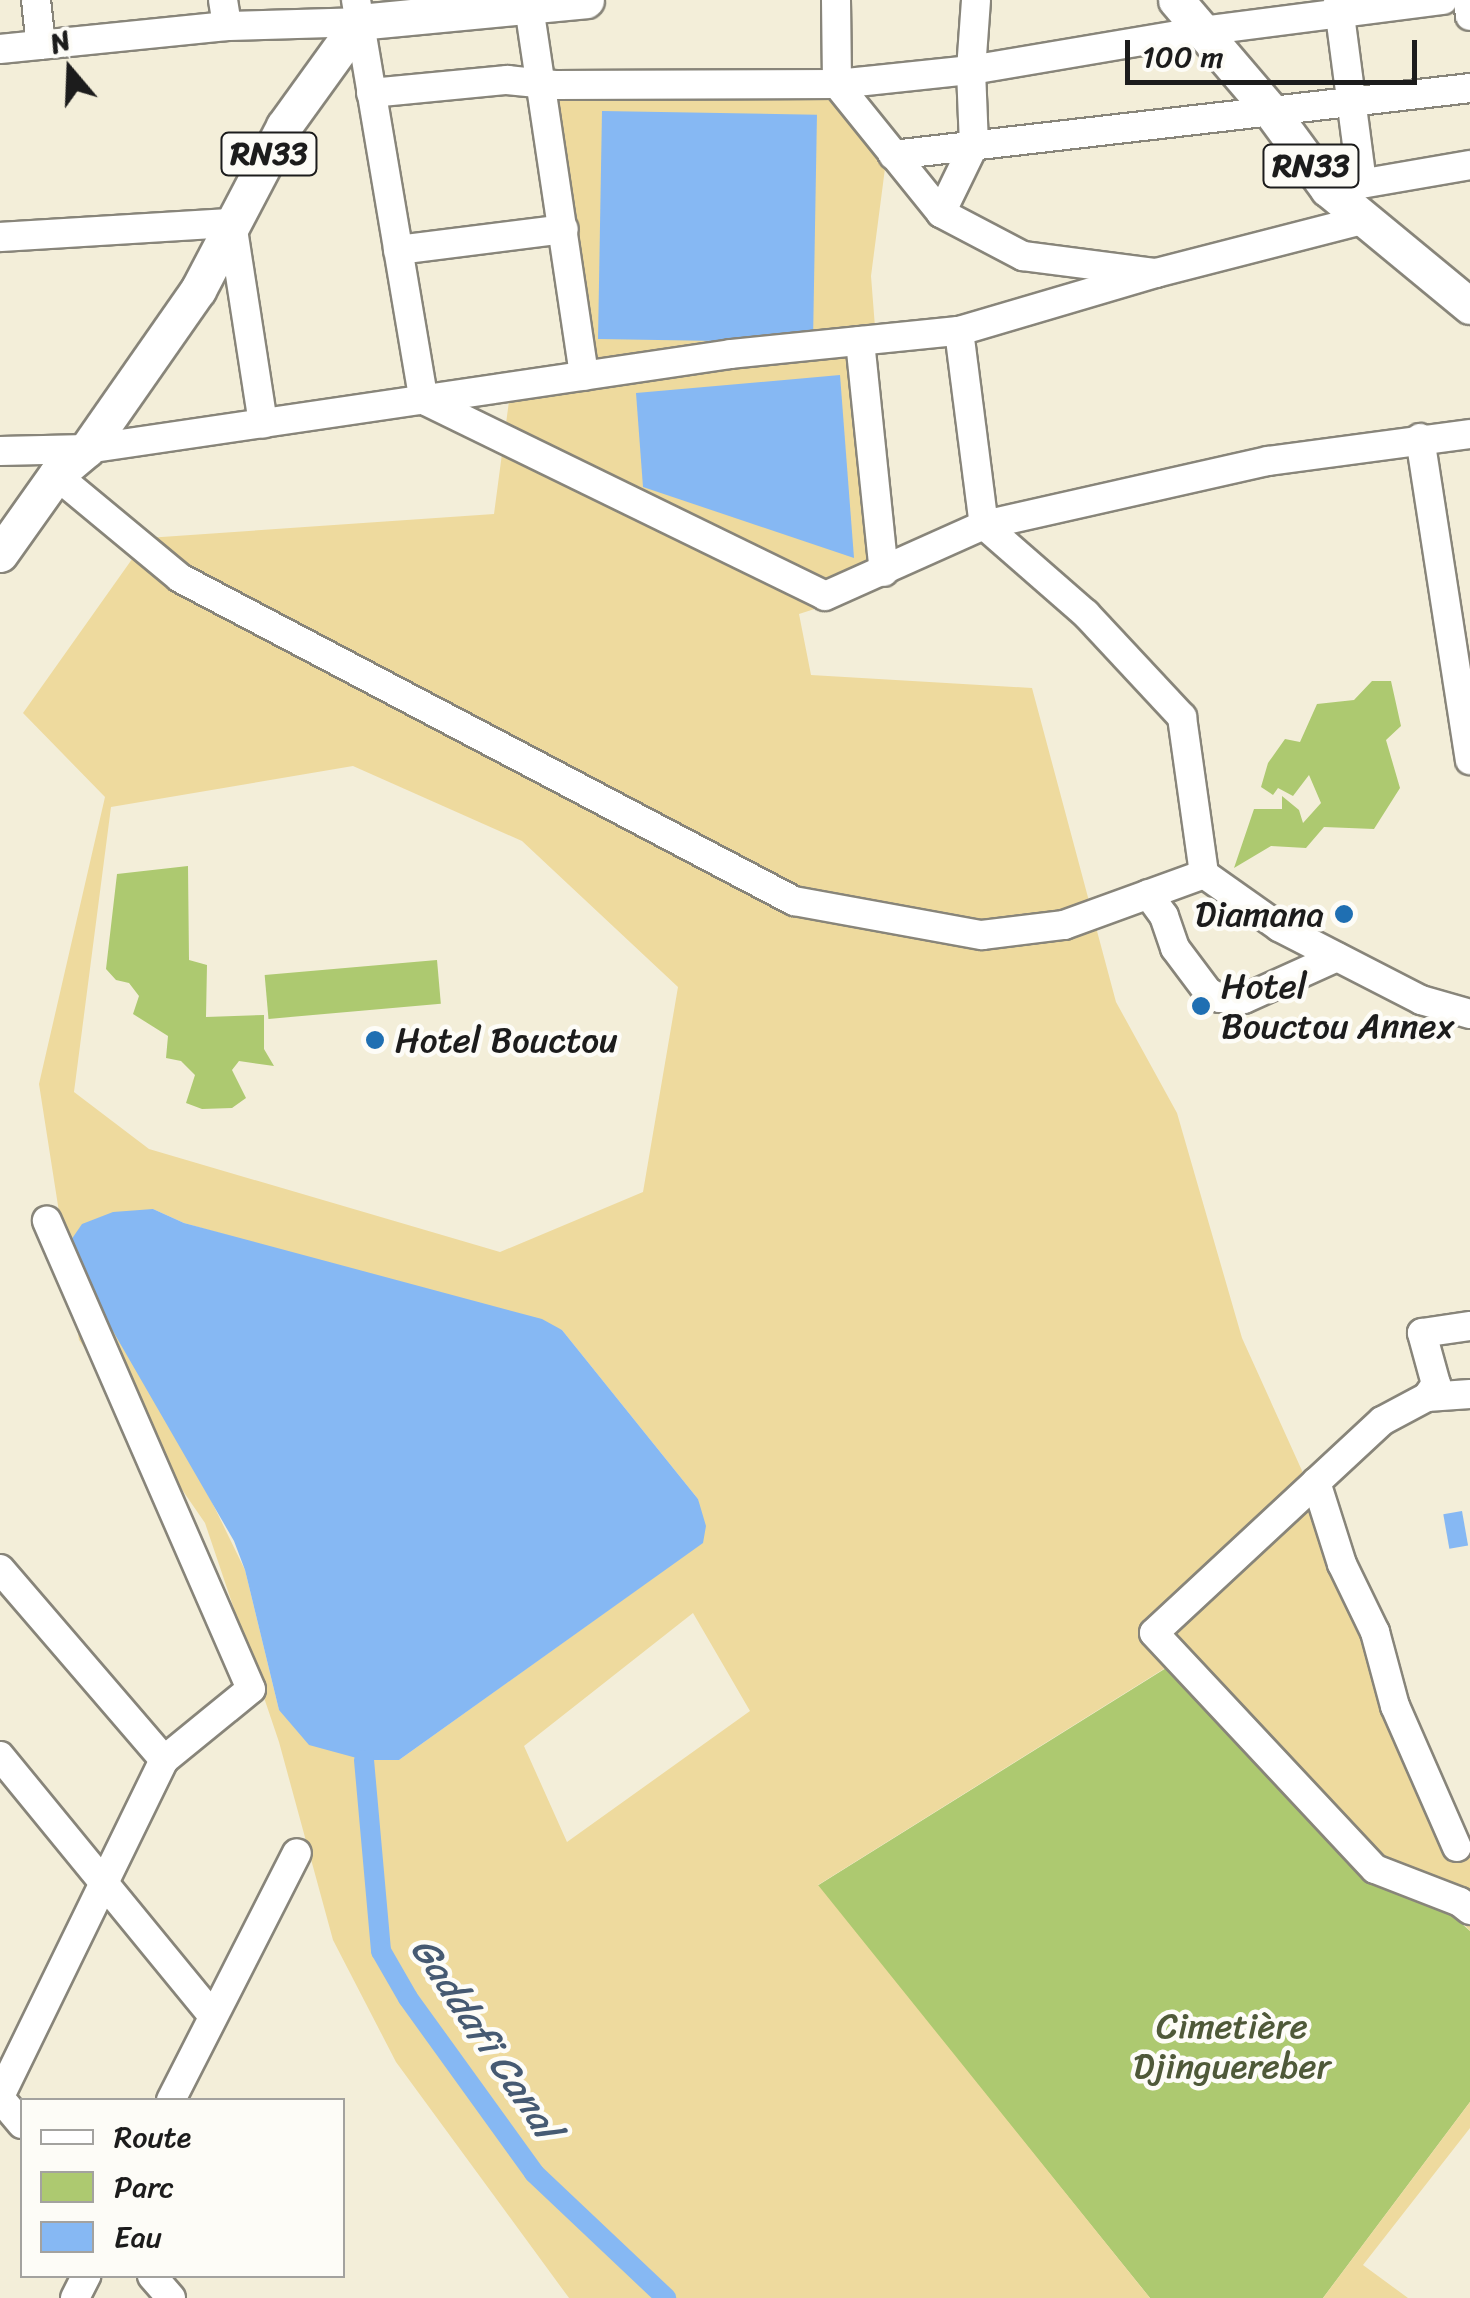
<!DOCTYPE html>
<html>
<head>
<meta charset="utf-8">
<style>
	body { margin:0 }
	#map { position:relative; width:1470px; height:2298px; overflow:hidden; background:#f3eed9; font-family:Sriracha,sans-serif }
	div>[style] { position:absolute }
	.green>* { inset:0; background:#adc970; transform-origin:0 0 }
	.sand>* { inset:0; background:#eeda9e }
	.water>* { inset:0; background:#86b8f3; transform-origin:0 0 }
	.canal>* { height:20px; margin:-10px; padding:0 10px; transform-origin:10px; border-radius:10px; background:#86b8f3 }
	.roads { filter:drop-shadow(2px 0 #88857a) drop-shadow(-2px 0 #88857a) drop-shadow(0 2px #88857a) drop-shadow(0 -2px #88857a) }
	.minor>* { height:28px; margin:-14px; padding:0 14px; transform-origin:14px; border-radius:14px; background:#fff }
	.major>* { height:35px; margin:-17.5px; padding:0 17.5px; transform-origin:17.5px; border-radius:17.5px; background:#fff }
	.dots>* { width:28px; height:28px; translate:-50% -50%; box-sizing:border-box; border:5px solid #fdfcf7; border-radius:50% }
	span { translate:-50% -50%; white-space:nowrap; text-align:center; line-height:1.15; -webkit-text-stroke:9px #fdfcf7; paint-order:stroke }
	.shield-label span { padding:2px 8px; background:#fdfcf7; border:2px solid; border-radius:8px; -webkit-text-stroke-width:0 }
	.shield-label { font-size:32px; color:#1c1c1c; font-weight:700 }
	.poi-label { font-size:35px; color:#1c1c1c }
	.right { translate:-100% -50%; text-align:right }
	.left { translate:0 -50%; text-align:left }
	.park-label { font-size:35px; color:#4f5939 }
	.water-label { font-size:38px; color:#465a72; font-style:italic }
	.legend { position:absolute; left:20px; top:2098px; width:325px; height:180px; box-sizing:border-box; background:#fdfcf7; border:2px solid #a3a29f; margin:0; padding:12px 18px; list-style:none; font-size:30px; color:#1c1c1c }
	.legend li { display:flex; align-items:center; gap:20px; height:50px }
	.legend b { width:50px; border:2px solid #a3a29f }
	.north { position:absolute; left:20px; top:20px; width:100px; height:100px; -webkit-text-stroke:8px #fdfcf7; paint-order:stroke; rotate:341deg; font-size:28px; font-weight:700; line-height:40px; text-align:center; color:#1c1c1c }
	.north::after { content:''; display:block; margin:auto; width:35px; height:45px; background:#1c1c1c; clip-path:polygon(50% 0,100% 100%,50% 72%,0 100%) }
	.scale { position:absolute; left:1125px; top:40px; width:292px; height:45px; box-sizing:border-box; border:5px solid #1c1c1c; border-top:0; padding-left:12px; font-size:30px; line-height:35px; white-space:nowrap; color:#1c1c1c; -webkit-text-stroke:8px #fdfcf7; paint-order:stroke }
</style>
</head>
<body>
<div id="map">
	<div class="green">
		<div style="clip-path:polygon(1372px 681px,1391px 681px,1401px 726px,1386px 740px,1400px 788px,1374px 829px,1324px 827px,1306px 848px,1271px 846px,1234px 868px,1254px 809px,1282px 809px,1282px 796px,1299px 810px,1303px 823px,1321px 803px,1309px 775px,1293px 796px,1278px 788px,1273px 795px,1261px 787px,1268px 763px,1285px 739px,1300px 742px,1317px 704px,1354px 700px)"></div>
		<div style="clip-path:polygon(188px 866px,189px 960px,207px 965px,206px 1017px,264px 1015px,264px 1049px,274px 1066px,239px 1061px,232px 1070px,246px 1098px,232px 1108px,202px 1109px,186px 1103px,195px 1075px,181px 1061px,166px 1058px,168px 1036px,133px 1014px,139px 996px,129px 983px,116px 980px,106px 969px,117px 874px)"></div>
		<div style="left:437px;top:960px;width:44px;height:173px;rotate:85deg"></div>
		<div style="clip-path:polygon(1171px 1665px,1470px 1931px,1470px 2102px,1323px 2298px,1150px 2298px,817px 1886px)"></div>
	</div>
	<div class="sand">
		<div style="clip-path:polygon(evenodd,828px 75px,887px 153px,871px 276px,895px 583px,799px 614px,811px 675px,1032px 688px,1116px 1002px,1177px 1113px,1242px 1338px,1470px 1842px,1470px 1931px,1460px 1920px,1364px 1869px,1170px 1665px,818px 1885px,1150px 2298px,569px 2298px,396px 2062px,333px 1940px,279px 1742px,205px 1523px,79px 1340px,39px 1084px,105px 797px,23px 713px,147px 538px,494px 514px,509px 401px,586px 379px,546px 89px,828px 75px,353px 766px,522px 841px,678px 987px,643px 1192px,500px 1252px,149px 1149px,74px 1092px,111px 807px,353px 766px,828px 75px,153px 1209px,184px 1223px,562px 1330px,698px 1499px,702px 1543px,399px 1760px,279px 1710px,245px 1570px,208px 1494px,153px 1209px,828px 75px,693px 1613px,750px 1711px,567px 1842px,524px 1746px,693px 1613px)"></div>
		<div style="clip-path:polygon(1470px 2102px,1470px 2128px,1363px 2265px,1408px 2298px,1323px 2298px)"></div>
	</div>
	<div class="water">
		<div style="left:602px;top:111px;width:215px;height:228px;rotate:1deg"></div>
		<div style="clip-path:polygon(840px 375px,854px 558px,643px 487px,636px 393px)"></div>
		<div style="clip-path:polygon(153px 1209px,184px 1223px,542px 1319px,562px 1330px,698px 1499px,706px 1526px,703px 1543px,399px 1760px,364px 1760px,309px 1745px,279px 1710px,245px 1570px,234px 1541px,80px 1274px,69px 1243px,82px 1224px,113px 1212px)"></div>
		<div style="left:1462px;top:1511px;width:35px;height:19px;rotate:80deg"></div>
	</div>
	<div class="canal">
		<div style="left:364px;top:1760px;width:192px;rotate:84.9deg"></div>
		<div style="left:381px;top:1951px;width:54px;rotate:60.1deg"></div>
		<div style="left:408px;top:1998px;width:216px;rotate:54.2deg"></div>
		<div style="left:534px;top:2173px;width:182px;rotate:43.4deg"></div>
	</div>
	<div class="roads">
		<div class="minor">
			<div style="left:36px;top:0;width:45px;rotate:83.7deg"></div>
			<div style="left:223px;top:0;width:26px;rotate:81deg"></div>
			<div style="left:356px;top:0;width:406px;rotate:80.4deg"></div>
			<div style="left:424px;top:400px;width:446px;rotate:26deg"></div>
			<div style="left:825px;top:596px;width:174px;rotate:-24.1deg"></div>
			<div style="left:984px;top:525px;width:291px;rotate:-12.7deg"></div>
			<div style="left:1268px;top:461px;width:204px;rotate:-7.6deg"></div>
			<div style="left:528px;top:0;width:380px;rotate:81.5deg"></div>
			<div style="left:836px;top:0;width:84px;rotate:89.3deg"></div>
			<div style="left:837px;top:84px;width:166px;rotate:51.1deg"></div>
			<div style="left:941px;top:213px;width:93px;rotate:27.7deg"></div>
			<div style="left:1023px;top:256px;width:134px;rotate:7.3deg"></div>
			<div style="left:1156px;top:273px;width:213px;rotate:-14.4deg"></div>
			<div style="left:1338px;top:0;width:185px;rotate:82.5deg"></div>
			<div style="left:1468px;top:0;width:16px;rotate:83deg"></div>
			<div style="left:0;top:49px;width:228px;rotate:-5.8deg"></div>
			<div style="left:227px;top:26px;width:132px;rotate:-1.7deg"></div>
			<div style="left:371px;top:93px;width:137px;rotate:-5.5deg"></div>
			<div style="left:507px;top:80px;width:48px;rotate:5.9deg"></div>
			<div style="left:555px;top:85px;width:282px;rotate:-0.2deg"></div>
			<div style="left:837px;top:84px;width:135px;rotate:-6deg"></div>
			<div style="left:971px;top:70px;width:233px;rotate:-9.6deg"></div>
			<div style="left:1201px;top:31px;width:244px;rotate:-7.3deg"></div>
			<div style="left:893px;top:155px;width:581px;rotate:-6.62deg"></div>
			<div style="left:1343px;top:187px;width:129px;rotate:-9.8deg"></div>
			<div style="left:941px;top:213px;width:76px;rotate:-64.1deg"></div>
			<div style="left:974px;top:145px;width:75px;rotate:-92.3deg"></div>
			<div style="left:971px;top:70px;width:70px;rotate:-85.9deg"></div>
			<div style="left:0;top:237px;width:232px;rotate:-3.5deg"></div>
			<div style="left:232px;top:223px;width:203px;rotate:81.2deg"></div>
			<div style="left:398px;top:250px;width:167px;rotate:-7.2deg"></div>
			<div style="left:959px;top:331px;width:196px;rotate:82.7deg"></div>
			<div style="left:984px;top:525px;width:135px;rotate:41.1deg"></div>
			<div style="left:1086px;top:614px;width:141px;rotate:47deg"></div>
			<div style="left:1182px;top:717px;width:159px;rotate:82deg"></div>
			<div style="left:1204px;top:874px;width:92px;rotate:35.2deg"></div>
			<div style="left:1279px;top:927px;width:160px;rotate:27.2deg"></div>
			<div style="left:1421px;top:1000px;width:51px;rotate:15.9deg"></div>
			<div style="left:860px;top:341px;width:232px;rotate:84.1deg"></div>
			<div style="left:1420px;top:438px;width:326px;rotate:81.2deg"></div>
			<div style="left:0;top:451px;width:87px;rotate:-1.3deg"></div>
			<div style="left:87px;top:449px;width:651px;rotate:-8.39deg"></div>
			<div style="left:731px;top:354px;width:229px;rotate:-5.8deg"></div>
			<div style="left:959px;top:331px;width:205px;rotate:-16.4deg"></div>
			<div style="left:56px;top:475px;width:161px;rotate:39.7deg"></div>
			<div style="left:180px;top:578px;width:694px;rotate:27.75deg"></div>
			<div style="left:794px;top:901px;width:191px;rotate:10.3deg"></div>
			<div style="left:982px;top:935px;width:83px;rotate:-7deg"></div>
			<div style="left:1064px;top:925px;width:149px;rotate:-20deg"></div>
			<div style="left:1148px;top:894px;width:27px;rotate:54deg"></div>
			<div style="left:1164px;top:916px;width:34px;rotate:71deg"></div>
			<div style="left:1175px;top:948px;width:55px;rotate:53.1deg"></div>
			<div style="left:1208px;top:992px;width:13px;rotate:27deg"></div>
			<div style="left:1220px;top:998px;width:24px;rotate:2deg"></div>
			<div style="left:1244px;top:999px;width:102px;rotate:-24.3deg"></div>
			<div style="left:1470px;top:1394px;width:43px;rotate:176deg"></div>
			<div style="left:1427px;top:1397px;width:51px;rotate:151.9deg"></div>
			<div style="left:1382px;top:1421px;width:311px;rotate:137.1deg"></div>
			<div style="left:1154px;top:1633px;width:323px;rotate:46.9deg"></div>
			<div style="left:1375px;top:1869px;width:91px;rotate:21.2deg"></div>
			<div style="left:1460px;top:1902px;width:13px;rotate:39deg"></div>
			<div style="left:1427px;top:1397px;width:16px;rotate:-55deg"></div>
			<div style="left:1436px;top:1384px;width:53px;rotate:-105.4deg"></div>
			<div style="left:1422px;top:1333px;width:49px;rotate:-8.3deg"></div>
			<div style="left:1316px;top:1482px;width:86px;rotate:72.4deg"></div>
			<div style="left:1342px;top:1564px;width:76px;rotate:64.1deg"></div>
			<div style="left:1375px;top:1632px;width:77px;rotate:74.9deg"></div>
			<div style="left:1395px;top:1706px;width:154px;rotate:66.3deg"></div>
			<div style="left:0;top:1569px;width:252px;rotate:49.3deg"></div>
			<div style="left:0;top:1756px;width:335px;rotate:50.7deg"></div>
			<div style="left:0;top:2096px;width:374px;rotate:-64deg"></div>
			<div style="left:164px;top:1760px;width:112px;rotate:-39.2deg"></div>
			<div style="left:251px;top:1689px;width:511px;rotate:-113.55deg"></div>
			<div style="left:0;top:2098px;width:34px;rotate:50deg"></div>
			<div style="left:171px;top:2100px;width:277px;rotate:-63deg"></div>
			<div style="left:152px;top:2276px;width:29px;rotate:49deg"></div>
			<div style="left:75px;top:2298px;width:25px;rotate:-63deg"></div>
		</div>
		<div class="major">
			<div style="left:1176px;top:0;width:145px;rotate:49.5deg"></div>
			<div style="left:1270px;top:110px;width:98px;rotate:53.7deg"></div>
			<div style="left:1328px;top:189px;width:184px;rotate:39.5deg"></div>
			<div style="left:0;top:554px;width:97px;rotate:-54.7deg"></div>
			<div style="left:56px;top:475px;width:40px;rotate:-40deg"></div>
			<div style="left:87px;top:449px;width:194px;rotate:-55.1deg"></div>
			<div style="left:198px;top:290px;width:185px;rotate:-62.3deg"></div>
			<div style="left:284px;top:126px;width:128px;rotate:-54.2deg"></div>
			<div style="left:359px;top:22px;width:228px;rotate:-5.5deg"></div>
		</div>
	</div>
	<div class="dots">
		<div style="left:1344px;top:914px;background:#1f6fb2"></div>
		<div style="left:1201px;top:1006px;background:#1f6fb2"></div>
		<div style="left:375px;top:1040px;background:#1f6fb2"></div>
	</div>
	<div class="shield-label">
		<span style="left:269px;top:154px">RN33</span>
		<span style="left:1311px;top:166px">RN33</span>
	</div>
	<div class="poi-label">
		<span class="right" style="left:1324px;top:914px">Diamana</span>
		<span class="left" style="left:1221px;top:1006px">Hotel<br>Bouctou Annex</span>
		<span class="left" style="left:395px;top:1040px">Hotel Bouctou</span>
	</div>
	<div class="park-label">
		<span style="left:1232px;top:2046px">Cimetière<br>Djinguereber</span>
	</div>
	<div class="water-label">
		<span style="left:485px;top:2038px;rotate:56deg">Gaddafi Canal</span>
	</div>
	<ul class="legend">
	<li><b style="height:12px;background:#fff"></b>Route</li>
	<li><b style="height:28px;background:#adc970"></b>Parc</li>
	<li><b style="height:28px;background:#86b8f3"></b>Eau</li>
	</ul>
	<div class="north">N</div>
	<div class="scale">100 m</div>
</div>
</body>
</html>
